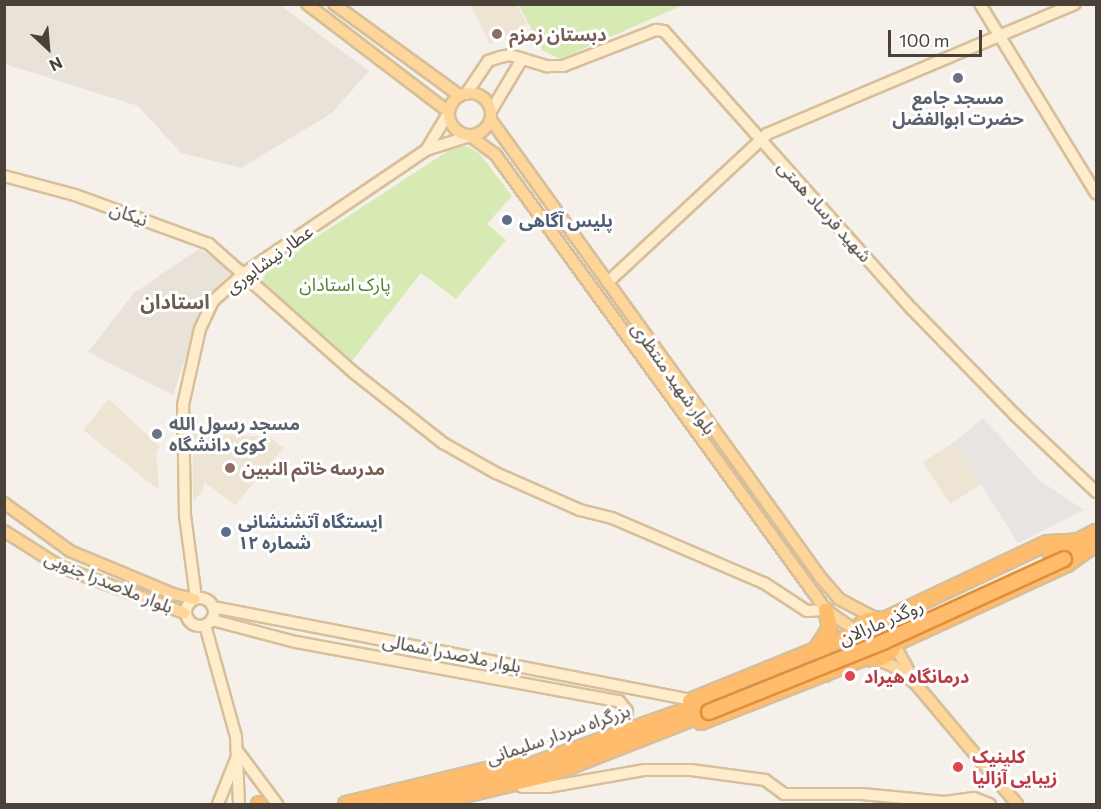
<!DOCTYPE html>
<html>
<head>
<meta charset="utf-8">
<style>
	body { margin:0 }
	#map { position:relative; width:1101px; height:809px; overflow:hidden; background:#f5f1ea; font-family:Commissioner,"Noto Sans Arabic",sans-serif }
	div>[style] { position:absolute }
	.residential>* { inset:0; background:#e9e2d8 }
	.education>* { inset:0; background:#eee4d4; transform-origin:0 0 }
	.green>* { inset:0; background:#d7eab3 }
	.parking>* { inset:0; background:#e7e4e2 }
	.roads { filter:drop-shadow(2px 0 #d6bf9a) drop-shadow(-2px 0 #d6bf9a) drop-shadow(0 2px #d6bf9a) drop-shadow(0 -2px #d6bf9a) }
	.secondary>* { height:10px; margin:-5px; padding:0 5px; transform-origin:5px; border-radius:5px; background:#ffeccb }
	.secondary>.ring { margin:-5px; padding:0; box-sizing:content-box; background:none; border:10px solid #ffeccb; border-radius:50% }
	.primary>* { height:10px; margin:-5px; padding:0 5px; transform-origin:5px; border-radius:5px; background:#ffd69a }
	.primary>.ring { margin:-5px; padding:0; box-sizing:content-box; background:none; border:10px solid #ffd69a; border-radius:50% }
	.highway>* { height:14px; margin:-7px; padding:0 7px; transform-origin:7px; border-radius:7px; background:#ffbc6c }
	.highway>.ring { margin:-7px; padding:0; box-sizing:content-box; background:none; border:14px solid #ffbc6c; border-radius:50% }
	.bridges { filter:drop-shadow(2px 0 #e18f39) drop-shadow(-2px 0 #e18f39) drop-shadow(0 2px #e18f39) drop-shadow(0 -2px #e18f39) }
	.highway-bridge>* { height:14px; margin:-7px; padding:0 7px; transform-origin:7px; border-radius:7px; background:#ffbc6c }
	.dots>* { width:16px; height:16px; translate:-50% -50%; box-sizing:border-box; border:3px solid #fff; border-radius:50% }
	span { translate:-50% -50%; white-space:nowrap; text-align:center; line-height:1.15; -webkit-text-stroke:6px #fff; paint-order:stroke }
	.education-label { font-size:18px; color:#785e54; font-weight:700 }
	.left { translate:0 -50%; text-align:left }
	.worship-label { font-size:18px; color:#5b616d; font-weight:700 }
	.street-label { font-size:18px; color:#4a4138 }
	.service-label { font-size:18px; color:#4e5e75; font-weight:700 }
	.park-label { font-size:18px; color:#537e29 }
	.health-label { font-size:18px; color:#be3a42; font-weight:700 }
	.neighbourhood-label { font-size:20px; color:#6d5d4f; font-weight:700 }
	.frame { position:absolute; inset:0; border:6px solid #4a4138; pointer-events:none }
	.north { position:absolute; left:18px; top:18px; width:60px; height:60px; -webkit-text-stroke:4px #fff; paint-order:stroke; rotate:154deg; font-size:16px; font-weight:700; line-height:24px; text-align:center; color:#4a4138 }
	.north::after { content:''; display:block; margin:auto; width:21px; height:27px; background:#4a4138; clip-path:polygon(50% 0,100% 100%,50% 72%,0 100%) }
	.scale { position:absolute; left:888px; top:30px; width:94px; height:27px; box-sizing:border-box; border:3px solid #4a4138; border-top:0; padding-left:8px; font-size:18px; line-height:21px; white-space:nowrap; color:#4a4138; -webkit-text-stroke:4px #fff; paint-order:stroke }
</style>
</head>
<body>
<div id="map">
	<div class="residential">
		<div style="clip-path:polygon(4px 5px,280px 5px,369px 71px,332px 113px,241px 168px,181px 153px,138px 106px,5px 64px)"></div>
		<div style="clip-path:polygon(199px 249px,233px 271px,205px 299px,173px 395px,88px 352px,134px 293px)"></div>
	</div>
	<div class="education">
		<div style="clip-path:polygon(470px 5px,517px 5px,527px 24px,490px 44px)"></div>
		<div style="clip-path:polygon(109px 399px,160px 447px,156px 451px,159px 490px,83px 430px)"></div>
		<div style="clip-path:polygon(196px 421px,218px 434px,270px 437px,284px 448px,235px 505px,204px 482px,203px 491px,193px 501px,193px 454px,188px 447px,188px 431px,189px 424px)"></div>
		<div style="left:954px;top:442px;width:50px;height:37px;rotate:57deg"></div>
	</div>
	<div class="green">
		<div style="clip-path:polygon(519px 5px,683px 5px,560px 59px,542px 50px)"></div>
		<div style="clip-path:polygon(467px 146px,480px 154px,512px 196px,487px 224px,506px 240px,456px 299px,421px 273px,352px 361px,262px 283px,266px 270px,454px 147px)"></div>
	</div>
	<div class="parking">
		<div style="clip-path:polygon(983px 418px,1039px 480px,1084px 510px,1018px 543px,954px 442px)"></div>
	</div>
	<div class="roads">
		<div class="secondary">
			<div style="left:980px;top:4px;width:222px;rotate:58.5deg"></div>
			<div style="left:466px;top:94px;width:40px;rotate:-56deg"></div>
			<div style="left:488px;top:61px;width:13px;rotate:-18deg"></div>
			<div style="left:500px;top:57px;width:10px;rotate:-11deg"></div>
			<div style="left:510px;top:55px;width:39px;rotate:17deg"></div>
			<div style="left:547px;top:66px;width:16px"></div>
			<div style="left:563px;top:66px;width:100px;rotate:-21.2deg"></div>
			<div style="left:656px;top:30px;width:8px;rotate:7deg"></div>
			<div style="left:664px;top:31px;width:374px;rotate:48.3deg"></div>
			<div style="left:913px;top:310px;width:146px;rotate:45.8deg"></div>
			<div style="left:1015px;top:415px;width:112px;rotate:43.5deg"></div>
			<div style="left:491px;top:111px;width:61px;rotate:-59.2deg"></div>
			<div style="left:428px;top:147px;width:41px;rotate:-59deg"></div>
			<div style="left:4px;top:176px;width:73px;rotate:15deg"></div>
			<div style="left:75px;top:195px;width:143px;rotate:20.1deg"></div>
			<div style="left:209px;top:244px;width:193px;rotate:41.6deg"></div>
			<div style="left:353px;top:372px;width:115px;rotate:38.3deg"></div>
			<div style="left:443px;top:443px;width:61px;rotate:29.5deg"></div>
			<div style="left:496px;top:473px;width:92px;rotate:23.8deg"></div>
			<div style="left:580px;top:510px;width:33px;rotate:14deg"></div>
			<div style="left:612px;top:518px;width:165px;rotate:23.2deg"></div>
			<div style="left:764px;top:583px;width:51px;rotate:33.1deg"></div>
			<div style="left:807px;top:611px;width:19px;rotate:-3deg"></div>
			<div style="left:608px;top:282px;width:217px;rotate:-42.9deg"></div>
			<div style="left:767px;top:134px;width:334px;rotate:-22.9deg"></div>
			<div class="ring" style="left:186px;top:598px;width:18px;height:18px"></div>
			<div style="left:196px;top:598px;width:83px;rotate:-97.6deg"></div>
			<div style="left:185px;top:516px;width:111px;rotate:-91deg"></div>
			<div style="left:183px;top:405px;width:78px;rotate:-77.4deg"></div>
			<div style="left:200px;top:329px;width:31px;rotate:-65deg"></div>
			<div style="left:213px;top:301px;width:40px;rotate:-42deg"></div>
			<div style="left:243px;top:274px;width:221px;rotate:-34.1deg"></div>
			<div style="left:426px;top:150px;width:46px;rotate:-17.7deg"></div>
			<div style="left:213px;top:607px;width:487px;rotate:11deg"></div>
			<div style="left:212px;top:620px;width:87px;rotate:14.7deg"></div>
			<div style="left:296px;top:642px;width:328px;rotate:10.4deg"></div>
			<div style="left:619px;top:701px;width:13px;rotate:51deg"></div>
			<div style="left:627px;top:711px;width:22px;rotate:111deg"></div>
			<div style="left:205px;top:625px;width:116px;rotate:74.5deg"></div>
			<div style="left:236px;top:737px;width:67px;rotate:87.4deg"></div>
			<div style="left:239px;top:753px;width:64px;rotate:53.3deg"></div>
			<div style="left:522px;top:787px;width:26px"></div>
			<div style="left:548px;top:787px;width:97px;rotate:-10deg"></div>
			<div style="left:644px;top:770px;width:47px"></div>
			<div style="left:691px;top:770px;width:75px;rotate:7.7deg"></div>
			<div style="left:765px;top:780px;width:24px;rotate:36deg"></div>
			<div style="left:784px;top:794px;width:78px"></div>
			<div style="left:862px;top:794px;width:83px;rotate:5.5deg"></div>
			<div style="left:945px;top:802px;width:29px;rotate:-8deg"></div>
			<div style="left:974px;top:798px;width:17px;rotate:21deg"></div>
			<div style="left:218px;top:804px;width:48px;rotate:-68.2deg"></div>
		</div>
		<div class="primary">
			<div style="left:307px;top:4px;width:178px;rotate:37.3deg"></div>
			<div style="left:334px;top:4px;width:156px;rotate:36.1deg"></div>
			<div class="ring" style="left:449px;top:93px;width:32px;height:32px"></div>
			<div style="left:491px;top:120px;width:565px;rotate:54.23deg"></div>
			<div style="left:821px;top:578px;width:28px;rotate:49deg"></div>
			<div style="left:839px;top:599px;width:41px;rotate:27.8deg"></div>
			<div style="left:470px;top:136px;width:31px;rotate:36deg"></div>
			<div style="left:495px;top:154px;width:563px;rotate:54.02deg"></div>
			<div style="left:826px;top:610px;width:37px;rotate:35deg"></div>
			<div style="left:4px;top:503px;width:82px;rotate:36deg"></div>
			<div style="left:70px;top:551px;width:112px;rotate:22.7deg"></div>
			<div style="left:173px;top:594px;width:22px;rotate:13deg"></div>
			<div style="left:4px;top:531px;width:67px;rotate:32.3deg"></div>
			<div style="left:61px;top:567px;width:132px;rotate:20.4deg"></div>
			<div style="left:875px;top:659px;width:19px;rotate:21deg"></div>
			<div style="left:893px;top:666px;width:29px;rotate:38deg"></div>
			<div style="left:916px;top:684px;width:46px;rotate:-118.8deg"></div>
			<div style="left:916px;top:684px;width:157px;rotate:49.9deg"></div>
		</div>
		<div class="highway">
			<div style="left:1051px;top:555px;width:51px;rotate:-27.1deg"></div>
			<div class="ring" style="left:855px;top:619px;width:26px;height:26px"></div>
			<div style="left:884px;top:620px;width:180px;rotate:-25.3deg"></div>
			<div style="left:1047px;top:543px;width:33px;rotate:-3deg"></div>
			<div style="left:894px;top:644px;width:191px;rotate:-24.8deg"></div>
			<div style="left:1067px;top:564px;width:29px;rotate:-35deg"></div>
			<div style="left:825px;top:674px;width:17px;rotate:-90deg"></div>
			<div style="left:825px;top:657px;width:12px;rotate:-132deg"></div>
			<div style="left:817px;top:648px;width:24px;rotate:-57deg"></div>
			<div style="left:830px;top:628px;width:18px;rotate:-103deg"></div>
			<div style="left:690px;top:701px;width:178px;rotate:-22.1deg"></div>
			<div style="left:701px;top:722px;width:177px;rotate:-21.5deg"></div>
			<div style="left:259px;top:804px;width:1px"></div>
			<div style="left:346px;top:804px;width:179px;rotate:-13.6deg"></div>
			<div style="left:386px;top:804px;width:139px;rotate:-14.5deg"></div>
			<div style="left:521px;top:769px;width:196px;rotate:-19.6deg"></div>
			<div style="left:426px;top:804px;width:125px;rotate:-13.4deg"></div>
			<div style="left:548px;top:775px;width:173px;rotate:-21.4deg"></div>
		</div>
	</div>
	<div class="bridges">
		<div class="highway-bridge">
			<div style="left:709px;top:712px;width:188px;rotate:-21.9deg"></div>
			<div style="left:883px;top:642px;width:199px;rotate:-24.6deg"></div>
		</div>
	</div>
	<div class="dots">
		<div style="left:497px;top:34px;background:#8d6e63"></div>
		<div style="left:958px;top:78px;background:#6b7280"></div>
		<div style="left:507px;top:220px;background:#5c6f8a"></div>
		<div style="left:157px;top:434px;background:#6b7280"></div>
		<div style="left:230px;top:468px;background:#8d6e63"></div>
		<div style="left:226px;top:532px;background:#5c6f8a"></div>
		<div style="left:850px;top:676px;background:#e0444e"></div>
		<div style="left:958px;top:767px;background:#e0444e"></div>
	</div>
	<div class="education-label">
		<span class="left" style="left:509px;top:34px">دبستان زمزم</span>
		<span class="left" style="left:242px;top:468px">مدرسه خاتم النبین</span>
	</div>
	<div class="worship-label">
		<span style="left:958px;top:108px">مسجد جامع<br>حضرت ابوالفضل</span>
		<span class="left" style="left:169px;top:434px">مسجد رسول الله<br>کوی دانشگاه</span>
	</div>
	<div class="street-label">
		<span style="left:825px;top:211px;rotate:48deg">شهید فرساد همتی</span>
		<span style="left:129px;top:214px;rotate:20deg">نیکان</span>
		<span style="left:269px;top:259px;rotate:-36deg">عطار نیشابوری</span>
		<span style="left:674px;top:378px;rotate:55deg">بلوار شهید منتظری</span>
		<span style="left:109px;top:582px;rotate:22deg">بلوار ملاصدرا جنوبی</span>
		<span style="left:881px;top:622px;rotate:-23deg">روگذر مارالان</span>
		<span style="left:452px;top:653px;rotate:11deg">بلوار ملاصدرا شمالی</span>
		<span style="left:558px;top:734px;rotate:-19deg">بزرگراه سردار سلیمانی</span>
	</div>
	<div class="service-label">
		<span class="left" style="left:519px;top:220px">پلیس آگاهی</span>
		<span class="left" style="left:238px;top:532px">ایستگاه آتشنشانی<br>شماره ۱۲</span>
	</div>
	<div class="park-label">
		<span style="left:345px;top:284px">پارک استادان</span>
	</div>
	<div class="health-label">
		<span class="left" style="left:864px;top:676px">درمانگاه هیراد</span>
		<span class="left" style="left:972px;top:767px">کلینیک<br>زیبایی آزالیا</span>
	</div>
	<div class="neighbourhood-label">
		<span style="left:175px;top:301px">استادان</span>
	</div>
	<div class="frame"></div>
	<div class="north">N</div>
	<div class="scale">100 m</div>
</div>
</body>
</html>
